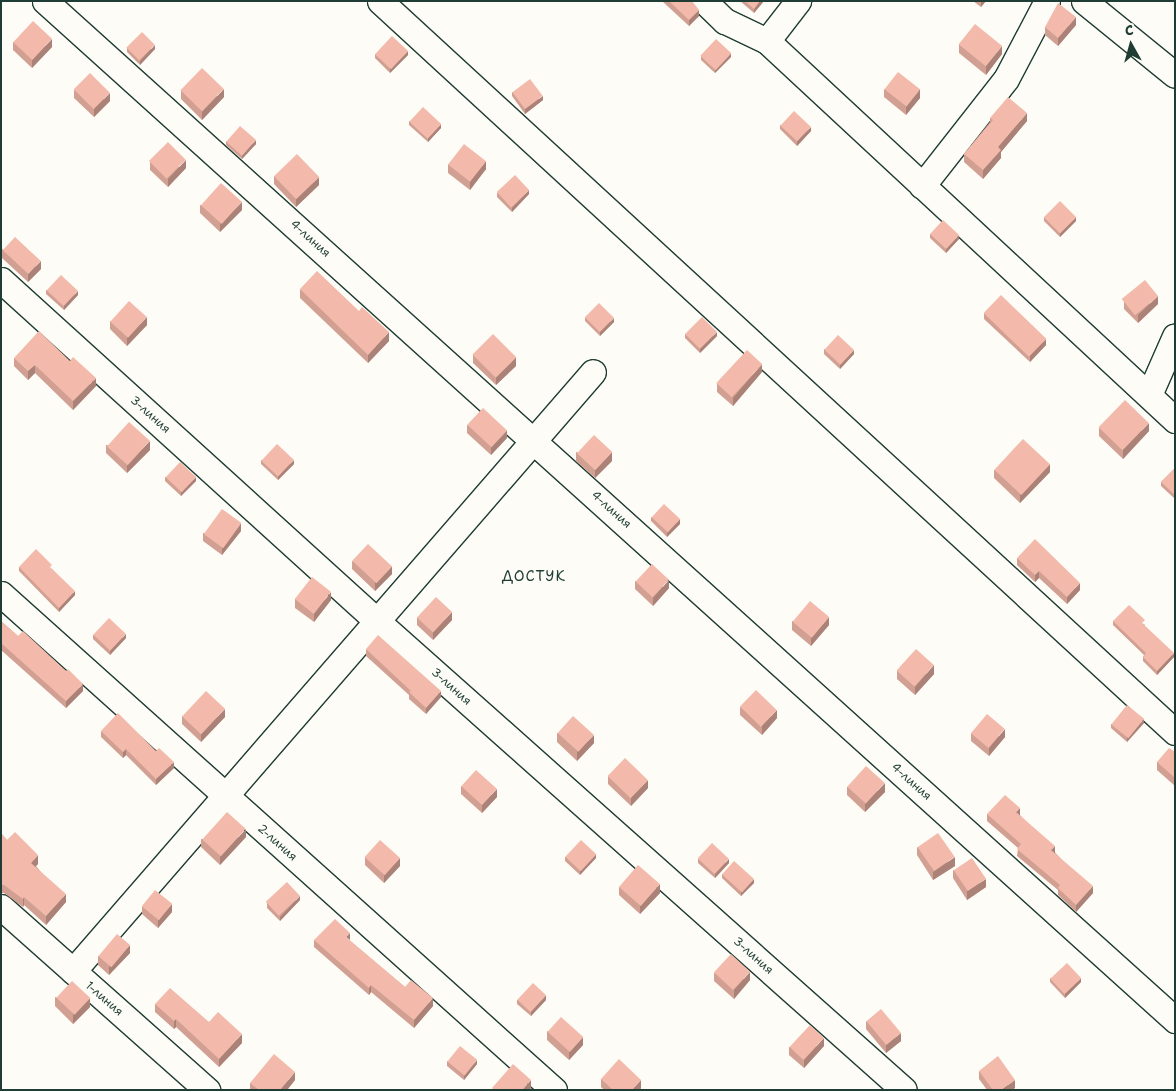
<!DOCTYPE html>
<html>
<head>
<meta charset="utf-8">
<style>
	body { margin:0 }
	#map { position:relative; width:1176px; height:1091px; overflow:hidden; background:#fdfcf7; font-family:"Shantell Sans",sans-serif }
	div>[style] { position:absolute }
	.roads { filter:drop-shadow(1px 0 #1f3d34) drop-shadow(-1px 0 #1f3d34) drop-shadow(0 1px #1f3d34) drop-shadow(0 -1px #1f3d34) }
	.street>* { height:25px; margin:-12.5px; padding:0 12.5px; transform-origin:12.5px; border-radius:12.5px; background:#fdfcf7 }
	.wall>* { inset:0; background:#d1a093 }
	.shaded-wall>* { inset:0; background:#aa8278 }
	.building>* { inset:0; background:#f3baab; transform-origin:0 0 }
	span { translate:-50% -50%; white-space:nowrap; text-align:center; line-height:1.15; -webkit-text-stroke:4.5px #fdfcf7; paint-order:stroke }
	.street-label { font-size:12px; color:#1f3d34 }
	.quarter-label { font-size:15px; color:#1f3d34; letter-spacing:1px }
	.frame { position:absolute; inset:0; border:2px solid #1f3d34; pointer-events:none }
	.north { position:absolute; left:1106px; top:20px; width:50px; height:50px; -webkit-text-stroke:4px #fdfcf7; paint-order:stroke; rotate:353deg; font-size:14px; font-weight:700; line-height:20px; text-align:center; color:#1f3d34 }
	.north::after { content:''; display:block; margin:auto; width:18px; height:22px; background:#1f3d34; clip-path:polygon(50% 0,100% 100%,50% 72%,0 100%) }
</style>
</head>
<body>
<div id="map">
	<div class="roads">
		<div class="street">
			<div style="left:45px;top:1px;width:1522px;rotate:42.04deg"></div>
			<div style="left:380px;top:1px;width:1080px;rotate:42.6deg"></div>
			<div style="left:704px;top:1px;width:29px;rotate:44deg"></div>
			<div style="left:725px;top:21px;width:47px;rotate:25.5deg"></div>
			<div style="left:767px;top:41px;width:557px;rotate:42.89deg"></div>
			<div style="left:1084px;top:1px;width:117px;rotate:39.1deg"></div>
			<div style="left:767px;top:41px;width:51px;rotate:-52.2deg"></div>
			<div style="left:922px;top:186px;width:136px;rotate:-51.9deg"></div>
			<div style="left:1006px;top:79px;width:88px;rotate:-62.3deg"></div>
			<div style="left:1px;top:280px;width:508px;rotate:42.21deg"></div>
			<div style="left:377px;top:621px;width:705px;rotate:41.67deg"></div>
			<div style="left:1149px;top:395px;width:64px;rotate:-66.2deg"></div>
			<div style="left:1px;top:594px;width:743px;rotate:41.89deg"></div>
			<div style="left:1px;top:907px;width:276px;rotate:41.6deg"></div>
			<div style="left:73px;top:971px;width:793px;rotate:-49.04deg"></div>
		</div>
	</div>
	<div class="wall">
		<div style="clip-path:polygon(662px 1px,692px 1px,699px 16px,689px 26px)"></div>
		<div style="clip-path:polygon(740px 1px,764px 1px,754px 13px)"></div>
		<div style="clip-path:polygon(973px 1px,986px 1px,981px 7px)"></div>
		<div style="clip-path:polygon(1076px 25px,1058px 46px,1045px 35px,1045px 27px)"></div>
		<div style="clip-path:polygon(13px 42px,52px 47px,32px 68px,13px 50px)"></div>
		<div style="clip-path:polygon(959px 44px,1002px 54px,986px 75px,959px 53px)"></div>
		<div style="clip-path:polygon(127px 48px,155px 49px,140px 65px,127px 52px)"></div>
		<div style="clip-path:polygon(375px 54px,408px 55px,390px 73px,375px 58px)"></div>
		<div style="clip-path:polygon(701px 56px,731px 57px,715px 73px,701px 60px)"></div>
		<div style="clip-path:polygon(884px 89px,920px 98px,906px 115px,884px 97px)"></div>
		<div style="clip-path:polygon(74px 90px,110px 101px,94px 117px,74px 98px)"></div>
		<div style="clip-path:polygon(181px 91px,224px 97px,202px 120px,181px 99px)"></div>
		<div style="clip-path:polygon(512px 92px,543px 100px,525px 114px,512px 96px)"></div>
		<div style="clip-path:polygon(990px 118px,1027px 121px,1001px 152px,1001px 158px,983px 179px,964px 162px,964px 154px,990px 122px)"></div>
		<div style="clip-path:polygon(409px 121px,441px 128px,428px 142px,409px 125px)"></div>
		<div style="clip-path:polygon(780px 125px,811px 131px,797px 146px,780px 129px)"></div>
		<div style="clip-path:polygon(226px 141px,256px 144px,242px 159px,226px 145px)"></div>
		<div style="clip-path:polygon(150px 162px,186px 168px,168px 187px,150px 170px)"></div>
		<div style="clip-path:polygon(448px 164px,486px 169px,470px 190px,448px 173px)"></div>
		<div style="clip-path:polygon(274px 176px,319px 185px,296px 207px,274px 184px)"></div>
		<div style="clip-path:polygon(497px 193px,529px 194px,512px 212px,497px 197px)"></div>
		<div style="clip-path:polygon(200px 205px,242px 210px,220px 232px,200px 213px)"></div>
		<div style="clip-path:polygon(1044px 217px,1076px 221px,1060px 237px,1044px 221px)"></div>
		<div style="clip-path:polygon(930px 234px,959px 239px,946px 253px,930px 238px)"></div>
		<div style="clip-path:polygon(2px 249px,41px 269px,28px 282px,2px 258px)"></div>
		<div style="clip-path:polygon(300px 289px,389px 341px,368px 363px,300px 298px)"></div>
		<div style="clip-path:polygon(46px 290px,78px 295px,64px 310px,46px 294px)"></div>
		<div style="clip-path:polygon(1124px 301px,1158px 304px,1138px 323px,1124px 309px)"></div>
		<div style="clip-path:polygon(984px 313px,1046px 345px,1030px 362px,984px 319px)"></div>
		<div style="clip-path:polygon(585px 317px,614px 322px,600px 336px,585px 321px)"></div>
		<div style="clip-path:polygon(110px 321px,147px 325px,127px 346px,110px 329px)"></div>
		<div style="clip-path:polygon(685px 334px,717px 336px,700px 353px,685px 338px)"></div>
		<div style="clip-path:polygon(824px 349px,854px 354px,840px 369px,824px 354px)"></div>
		<div style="clip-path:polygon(473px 355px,516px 366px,496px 385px,473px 363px)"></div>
		<div style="clip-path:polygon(14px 358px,96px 386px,73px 410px,35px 373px,28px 380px,14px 366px)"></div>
		<div style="clip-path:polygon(762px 372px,733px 406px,717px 392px,717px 384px)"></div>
		<div style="clip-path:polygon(467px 425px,507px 438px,491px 455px,467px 433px)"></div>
		<div style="clip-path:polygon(1099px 428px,1149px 431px,1123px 459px,1099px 436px)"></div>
		<div style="clip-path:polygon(106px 445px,150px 450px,127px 473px,106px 453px)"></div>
		<div style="clip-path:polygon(576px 452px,612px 461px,595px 478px,576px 461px)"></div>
		<div style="clip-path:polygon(261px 460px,294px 464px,278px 480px,261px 464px)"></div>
		<div style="clip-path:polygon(1175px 468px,1175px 499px,1161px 486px,1161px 482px)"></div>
		<div style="clip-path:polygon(994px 470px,1050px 472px,1020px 503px,994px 478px)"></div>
		<div style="clip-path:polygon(165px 477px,196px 481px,181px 496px,165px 481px)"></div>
		<div style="clip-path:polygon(651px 517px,680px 524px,667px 537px,651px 521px)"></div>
		<div style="clip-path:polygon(241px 531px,222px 555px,203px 541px,203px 533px)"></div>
		<div style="clip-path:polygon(1017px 558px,1080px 590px,1067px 604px,1039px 578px,1035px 582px,1017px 565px)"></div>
		<div style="clip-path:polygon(352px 561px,392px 574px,375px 591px,352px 569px)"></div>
		<div style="clip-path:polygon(19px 567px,52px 569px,75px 595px,59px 612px,19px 571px)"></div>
		<div style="clip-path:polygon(635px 581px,669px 588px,653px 606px,635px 589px)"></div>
		<div style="clip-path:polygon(295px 599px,331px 600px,314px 622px,295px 608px)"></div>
		<div style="clip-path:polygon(417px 617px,452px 620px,433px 640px,417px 625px)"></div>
		<div style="clip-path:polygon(1px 621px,18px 636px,83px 691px,66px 708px,1px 650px)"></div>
		<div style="clip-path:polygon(792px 621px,829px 625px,811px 646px,792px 630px)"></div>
		<div style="clip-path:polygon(1113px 621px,1145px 624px,1144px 625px,1174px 657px,1157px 675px,1143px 661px,1143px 657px,1144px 655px,1113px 625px)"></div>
		<div style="clip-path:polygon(93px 635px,126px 638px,110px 655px,93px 639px)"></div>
		<div style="clip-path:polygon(366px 649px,441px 697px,426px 714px,409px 699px,409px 695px,366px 656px)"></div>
		<div style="clip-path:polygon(897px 671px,934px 674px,915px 695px,897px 679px)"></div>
		<div style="clip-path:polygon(740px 707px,777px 718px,762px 735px,740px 715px)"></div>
		<div style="clip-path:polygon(182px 716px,225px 717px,201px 742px,182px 724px)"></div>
		<div style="clip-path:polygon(1144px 723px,1127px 742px,1111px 728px,1111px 724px)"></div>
		<div style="clip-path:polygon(101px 731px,174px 768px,156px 785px,126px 755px,123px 758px,101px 737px)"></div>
		<div style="clip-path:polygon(557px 733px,594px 743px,577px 761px,557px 742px)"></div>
		<div style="clip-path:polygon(971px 733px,1005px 737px,989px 756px,971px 741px)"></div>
		<div style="clip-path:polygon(1175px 752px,1175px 786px,1157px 770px,1157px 762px)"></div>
		<div style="clip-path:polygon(608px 776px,648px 788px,631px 806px,608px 784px)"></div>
		<div style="clip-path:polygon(461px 786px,497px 797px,482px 813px,461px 794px)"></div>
		<div style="clip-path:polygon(847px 787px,885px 792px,865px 812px,847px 795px)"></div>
		<div style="clip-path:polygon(987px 814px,1020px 815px,1093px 893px,1076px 912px,1058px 895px,1058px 890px,1017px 856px,1018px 848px,987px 821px)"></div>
		<div style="clip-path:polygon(1px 833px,7px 840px,38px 864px,36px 866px,66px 902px,46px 925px,24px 905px,23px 907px,4px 893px,1px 893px)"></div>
		<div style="clip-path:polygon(246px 837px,220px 865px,201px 847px,201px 839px)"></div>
		<div style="clip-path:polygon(917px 847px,955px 866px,933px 880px,917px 855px)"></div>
		<div style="clip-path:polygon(365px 857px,400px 866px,384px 883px,365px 865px)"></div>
		<div style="clip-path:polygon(565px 857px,596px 858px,580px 875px,565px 861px)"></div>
		<div style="clip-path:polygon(698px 859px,729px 863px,715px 878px,698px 863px)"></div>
		<div style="clip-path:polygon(953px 870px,986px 887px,967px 900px,953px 878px)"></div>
		<div style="clip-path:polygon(722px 874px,754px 883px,741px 896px,722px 878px)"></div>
		<div style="clip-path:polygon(619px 887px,660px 893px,640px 914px,619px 895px)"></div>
		<div style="clip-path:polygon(300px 900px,280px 921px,267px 908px,267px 903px)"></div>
		<div style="clip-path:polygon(142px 906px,172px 912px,158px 928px,142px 914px)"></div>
		<div style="clip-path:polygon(314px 940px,349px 940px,405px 987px,433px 1006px,414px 1028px,371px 992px,369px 995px,314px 947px)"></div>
		<div style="clip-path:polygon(130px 953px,109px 975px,98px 965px,98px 956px)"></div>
		<div style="clip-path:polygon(714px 973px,750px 980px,734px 999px,714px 981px)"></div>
		<div style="clip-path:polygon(1050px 978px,1081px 982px,1065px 998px,1050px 982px)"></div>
		<div style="clip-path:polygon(55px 997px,90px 1007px,73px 1024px,55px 1006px)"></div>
		<div style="clip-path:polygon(517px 1000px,546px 1000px,531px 1016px,517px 1004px)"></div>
		<div style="clip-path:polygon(155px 1004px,209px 1022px,242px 1043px,219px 1067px,176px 1027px,174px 1029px,155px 1012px)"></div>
		<div style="clip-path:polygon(866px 1021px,901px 1041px,886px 1053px,866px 1029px)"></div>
		<div style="clip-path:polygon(547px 1031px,583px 1045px,569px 1060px,547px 1040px)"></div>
		<div style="clip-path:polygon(824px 1046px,804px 1068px,789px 1055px,789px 1047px)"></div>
		<div style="clip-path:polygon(447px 1061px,477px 1064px,464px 1080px,447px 1066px)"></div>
		<div style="clip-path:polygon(979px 1071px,1015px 1088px,1012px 1090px,987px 1090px,979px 1079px)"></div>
		<div style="clip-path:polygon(601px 1079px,641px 1088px,640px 1090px,604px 1090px,601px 1087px)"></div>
		<div style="clip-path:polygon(295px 1080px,287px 1090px,250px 1090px,250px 1083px)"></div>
	</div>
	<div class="shaded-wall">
		<div style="clip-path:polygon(760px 1px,764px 1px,754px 13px,754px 9px)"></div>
		<div style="clip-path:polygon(981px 1px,986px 1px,981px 7px)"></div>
		<div style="clip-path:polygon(699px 10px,699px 16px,689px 26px,689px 20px)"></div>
		<div style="clip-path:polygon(1076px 17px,1076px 25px,1058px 46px,1058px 38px)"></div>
		<div style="clip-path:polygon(52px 39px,52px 47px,32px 68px,32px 60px)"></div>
		<div style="clip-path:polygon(155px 45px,155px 49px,140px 65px,140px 61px)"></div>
		<div style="clip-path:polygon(1002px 46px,1002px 54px,986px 75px,986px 66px)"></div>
		<div style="clip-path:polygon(408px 51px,408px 55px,390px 73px,390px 69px)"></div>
		<div style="clip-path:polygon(731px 53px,731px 57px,715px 73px,715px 69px)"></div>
		<div style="clip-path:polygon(224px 89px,224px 97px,202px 120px,202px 112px)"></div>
		<div style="clip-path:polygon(920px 89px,920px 98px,906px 115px,906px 107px)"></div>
		<div style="clip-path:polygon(110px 93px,110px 101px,94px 117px,94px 109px)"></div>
		<div style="clip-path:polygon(543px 96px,543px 100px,525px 114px,525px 109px)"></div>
		<div style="clip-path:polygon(1027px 113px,1027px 121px,1001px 152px,1001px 158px,983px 179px,983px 170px,998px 147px)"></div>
		<div style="clip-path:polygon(441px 124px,441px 128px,428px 142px,428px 138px)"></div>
		<div style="clip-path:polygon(811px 127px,811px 131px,797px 146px,797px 141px)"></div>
		<div style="clip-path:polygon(256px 140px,256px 144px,242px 159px,242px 155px)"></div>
		<div style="clip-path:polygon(186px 160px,186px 168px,168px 187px,168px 179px)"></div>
		<div style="clip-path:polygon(486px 161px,486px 169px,470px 190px,470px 181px)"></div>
		<div style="clip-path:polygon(319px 177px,319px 185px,296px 207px,296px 199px)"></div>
		<div style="clip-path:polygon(529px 190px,529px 194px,512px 212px,512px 208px)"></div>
		<div style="clip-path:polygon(242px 202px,242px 210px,220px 232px,220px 224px)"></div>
		<div style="clip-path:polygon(1076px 217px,1076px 221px,1060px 237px,1060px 233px)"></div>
		<div style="clip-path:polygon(959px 235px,959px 239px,946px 253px,946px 249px)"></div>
		<div style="clip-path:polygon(41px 261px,41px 269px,28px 282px,28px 274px)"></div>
		<div style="clip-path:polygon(78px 291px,78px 295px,64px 310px,64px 306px)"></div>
		<div style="clip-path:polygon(1158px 296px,1158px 304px,1138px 323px,1138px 315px)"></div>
		<div style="clip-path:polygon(147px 317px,147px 325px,127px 346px,127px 338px)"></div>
		<div style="clip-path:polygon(614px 318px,614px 322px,600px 336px,600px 332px)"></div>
		<div style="clip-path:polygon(389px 332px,389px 341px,368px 363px,368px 355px)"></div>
		<div style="clip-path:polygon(717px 332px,717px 336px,700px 353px,700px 349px)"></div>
		<div style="clip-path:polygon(1046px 339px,1046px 345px,1030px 362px,1030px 355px)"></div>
		<div style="clip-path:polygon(854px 350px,854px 354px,840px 369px,840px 364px)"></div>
		<div style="clip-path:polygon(516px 357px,516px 366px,496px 385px,496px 377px)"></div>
		<div style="clip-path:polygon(762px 364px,762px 372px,733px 406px,733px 398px)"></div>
		<div style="clip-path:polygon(35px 365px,35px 373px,28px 380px,28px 371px)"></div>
		<div style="clip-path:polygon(96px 378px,96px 386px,73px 410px,73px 401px)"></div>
		<div style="clip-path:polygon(1149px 423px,1149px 431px,1123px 459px,1123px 450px)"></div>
		<div style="clip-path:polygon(507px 430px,507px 438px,491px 455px,491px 447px)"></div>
		<div style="clip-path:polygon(150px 441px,150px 450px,127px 473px,127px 465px)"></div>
		<div style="clip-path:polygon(612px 452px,612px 461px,595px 478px,595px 470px)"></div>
		<div style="clip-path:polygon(294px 460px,294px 464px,278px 480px,278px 476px)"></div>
		<div style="clip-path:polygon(1050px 464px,1050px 472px,1020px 503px,1020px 495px)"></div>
		<div style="clip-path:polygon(196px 477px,196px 481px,181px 496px,181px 492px)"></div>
		<div style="clip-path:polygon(680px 519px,680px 524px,667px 537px,667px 533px)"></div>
		<div style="clip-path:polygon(241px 523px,241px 531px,222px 555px,222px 547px)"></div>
		<div style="clip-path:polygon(392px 566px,392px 574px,375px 591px,375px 583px)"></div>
		<div style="clip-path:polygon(1039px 571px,1039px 578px,1035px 582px,1035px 575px)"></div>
		<div style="clip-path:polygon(669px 580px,669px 588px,653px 606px,653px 598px)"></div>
		<div style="clip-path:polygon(1080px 583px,1080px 590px,1067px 604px,1067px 597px)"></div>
		<div style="clip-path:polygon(75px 591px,75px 595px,59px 612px,59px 608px)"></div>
		<div style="clip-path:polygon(331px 592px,331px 600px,314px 622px,314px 614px)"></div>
		<div style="clip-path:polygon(452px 612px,452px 620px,433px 640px,433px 632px)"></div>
		<div style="clip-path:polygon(829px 617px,829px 625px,811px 646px,811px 638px)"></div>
		<div style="clip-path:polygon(126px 634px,126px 638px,110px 655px,110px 651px)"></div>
		<div style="clip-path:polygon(1174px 653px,1174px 657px,1157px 675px,1157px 671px)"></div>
		<div style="clip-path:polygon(934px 665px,934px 674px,915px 695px,915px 687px)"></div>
		<div style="clip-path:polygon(83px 684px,83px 691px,66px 708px,66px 701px)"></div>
		<div style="clip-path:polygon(441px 691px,441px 697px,426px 714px,426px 708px)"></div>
		<div style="clip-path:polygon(225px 709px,225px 717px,201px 742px,201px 734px)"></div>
		<div style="clip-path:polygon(777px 710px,777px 718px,762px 735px,762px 726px)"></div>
		<div style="clip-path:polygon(1144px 719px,1144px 723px,1127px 742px,1127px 738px)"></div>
		<div style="clip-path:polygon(1005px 729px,1005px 737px,989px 756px,989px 748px)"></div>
		<div style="clip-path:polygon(594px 735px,594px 743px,577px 761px,577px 752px)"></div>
		<div style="clip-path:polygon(126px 749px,126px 755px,123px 758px,123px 752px)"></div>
		<div style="clip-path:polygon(174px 762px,174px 768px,156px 785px,156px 779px)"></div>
		<div style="clip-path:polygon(648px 780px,648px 788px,631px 806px,631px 797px)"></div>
		<div style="clip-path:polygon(885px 783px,885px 792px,865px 812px,865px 804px)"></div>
		<div style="clip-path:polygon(497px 789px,497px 797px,482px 813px,482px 805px)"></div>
		<div style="clip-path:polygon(1020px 808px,1020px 815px,1016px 819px,1016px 812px)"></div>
		<div style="clip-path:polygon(246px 829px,246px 837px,220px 865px,220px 857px)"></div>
		<div style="clip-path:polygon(1055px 846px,1055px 853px,1051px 857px,1051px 850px)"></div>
		<div style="clip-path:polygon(596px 854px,596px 858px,580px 875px,580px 871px)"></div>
		<div style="clip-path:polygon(38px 855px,38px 864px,31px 871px,31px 863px)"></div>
		<div style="clip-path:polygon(955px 857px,955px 866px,933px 880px,933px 872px)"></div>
		<div style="clip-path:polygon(400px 858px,400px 866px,384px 883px,384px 875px)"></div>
		<div style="clip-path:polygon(729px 859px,729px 863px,715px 878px,715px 874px)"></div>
		<div style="clip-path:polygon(754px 879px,754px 883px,741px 896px,741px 892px)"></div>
		<div style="clip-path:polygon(986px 879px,986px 887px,967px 900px,967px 891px)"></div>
		<div style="clip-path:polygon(660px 884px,660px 893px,640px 914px,640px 906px)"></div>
		<div style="clip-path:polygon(1093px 886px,1093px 893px,1076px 912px,1076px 905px)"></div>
		<div style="clip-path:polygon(66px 894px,66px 902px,46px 925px,46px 916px)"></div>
		<div style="clip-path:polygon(300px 896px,300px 900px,280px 921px,280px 917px)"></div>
		<div style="clip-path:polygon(24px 897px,24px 905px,23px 907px,23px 899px)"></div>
		<div style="clip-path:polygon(172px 904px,172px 912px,158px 928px,158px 920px)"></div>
		<div style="clip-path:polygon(350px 933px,350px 940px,346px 937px)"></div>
		<div style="clip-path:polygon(130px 945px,130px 953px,109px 975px,109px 967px)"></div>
		<div style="clip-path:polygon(750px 972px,750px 980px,734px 999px,734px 990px)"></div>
		<div style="clip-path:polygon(1081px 978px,1081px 982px,1065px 998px,1065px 994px)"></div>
		<div style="clip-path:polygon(371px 985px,371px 992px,369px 995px,369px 988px)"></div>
		<div style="clip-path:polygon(546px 995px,546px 1000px,531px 1016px,531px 1012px)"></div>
		<div style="clip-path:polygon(90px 998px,90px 1007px,73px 1024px,73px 1015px)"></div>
		<div style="clip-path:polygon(433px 998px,433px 1006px,414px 1028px,414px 1020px)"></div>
		<div style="clip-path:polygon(176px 1019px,176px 1027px,174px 1029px,174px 1021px)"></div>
		<div style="clip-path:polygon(901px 1033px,901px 1041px,886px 1053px,886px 1045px)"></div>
		<div style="clip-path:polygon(242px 1034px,242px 1043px,219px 1067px,219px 1059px)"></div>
		<div style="clip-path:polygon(583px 1037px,583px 1045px,569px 1060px,569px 1052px)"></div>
		<div style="clip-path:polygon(824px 1038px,824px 1046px,804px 1068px,804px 1060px)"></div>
		<div style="clip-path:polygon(477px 1060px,477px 1064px,464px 1080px,464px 1076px)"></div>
		<div style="clip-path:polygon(295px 1072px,295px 1080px,287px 1090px,280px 1090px)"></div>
		<div style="clip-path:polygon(531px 1080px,531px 1088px,530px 1090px,522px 1090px)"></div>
		<div style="clip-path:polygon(641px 1080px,641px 1088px,640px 1090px,632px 1090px)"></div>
		<div style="clip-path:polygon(1015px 1080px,1015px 1088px,1012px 1090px,1001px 1090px)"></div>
	</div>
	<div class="building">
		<div style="clip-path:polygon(669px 1px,692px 1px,699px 10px,689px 20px)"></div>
		<div style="clip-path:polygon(745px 1px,760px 1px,754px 9px)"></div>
		<div style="clip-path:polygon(1058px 3px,1076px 17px,1058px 38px,1045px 27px)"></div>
		<div style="left:33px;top:21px;width:26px;height:29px;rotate:43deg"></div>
		<div style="left:975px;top:24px;width:35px;height:26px;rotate:39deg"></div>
		<div style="left:142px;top:32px;width:18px;height:22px;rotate:45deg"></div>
		<div style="left:392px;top:36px;width:22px;height:25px;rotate:43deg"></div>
		<div style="left:716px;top:39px;width:21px;height:23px;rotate:43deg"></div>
		<div style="left:202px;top:68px;width:30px;height:31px;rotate:44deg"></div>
		<div style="left:898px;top:72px;width:28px;height:22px;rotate:38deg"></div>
		<div style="left:90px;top:73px;width:28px;height:23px;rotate:45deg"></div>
		<div style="left:530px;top:79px;width:21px;height:22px;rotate:53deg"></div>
		<div style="clip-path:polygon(1008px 97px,1027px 113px,998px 147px,1001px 150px,983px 170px,964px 154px,993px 120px,990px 118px)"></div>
		<div style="left:423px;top:107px;width:25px;height:20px;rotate:43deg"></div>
		<div style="left:794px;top:111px;width:23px;height:20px;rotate:43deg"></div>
		<div style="left:240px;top:126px;width:21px;height:21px;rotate:41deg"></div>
		<div style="left:168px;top:142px;width:25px;height:27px;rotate:45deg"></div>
		<div style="left:464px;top:144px;width:28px;height:26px;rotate:38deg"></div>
		<div style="left:297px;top:154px;width:32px;height:32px;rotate:46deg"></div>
		<div style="left:515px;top:175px;width:21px;height:25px;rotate:47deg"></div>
		<div style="left:221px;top:183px;width:28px;height:30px;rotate:42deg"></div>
		<div style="left:1060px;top:201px;width:23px;height:23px;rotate:45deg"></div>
		<div style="left:943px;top:220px;width:22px;height:19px;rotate:43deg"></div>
		<div style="left:15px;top:237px;width:35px;height:18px;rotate:43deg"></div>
		<div style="clip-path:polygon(317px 271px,359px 311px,362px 307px,389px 332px,368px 355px,300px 289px)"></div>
		<div style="left:61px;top:275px;width:23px;height:21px;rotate:43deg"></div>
		<div style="left:1145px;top:280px;width:21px;height:30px;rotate:51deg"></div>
		<div style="left:1001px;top:295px;width:63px;height:25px;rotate:44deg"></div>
		<div style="left:129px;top:301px;width:24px;height:28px;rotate:42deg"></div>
		<div style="left:599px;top:303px;width:21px;height:20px;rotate:45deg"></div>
		<div style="left:702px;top:317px;width:21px;height:24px;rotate:45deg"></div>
		<div style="clip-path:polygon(39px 331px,70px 361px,73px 357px,96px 378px,73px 401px,35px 365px,28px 371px,14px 358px)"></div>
		<div style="left:493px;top:334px;width:33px;height:29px;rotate:45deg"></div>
		<div style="left:838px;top:335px;width:22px;height:20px;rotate:43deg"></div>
		<div style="left:747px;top:350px;width:21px;height:45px;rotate:43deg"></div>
		<div style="left:1125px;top:400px;width:33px;height:38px;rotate:44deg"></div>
		<div style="left:483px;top:408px;width:33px;height:23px;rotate:43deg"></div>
		<div style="left:129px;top:422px;width:28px;height:33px;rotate:42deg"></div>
		<div style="left:594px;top:435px;width:25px;height:25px;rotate:43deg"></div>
		<div style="left:1023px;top:439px;width:37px;height:42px;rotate:43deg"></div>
		<div style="left:277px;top:444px;width:23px;height:23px;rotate:43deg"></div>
		<div style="left:180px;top:462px;width:22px;height:21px;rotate:43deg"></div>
		<div style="clip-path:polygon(1175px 468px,1175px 495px,1161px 482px)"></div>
		<div style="left:664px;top:504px;width:22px;height:18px;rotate:43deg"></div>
		<div style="left:222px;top:509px;width:24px;height:31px;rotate:36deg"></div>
		<div style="clip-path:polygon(1035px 539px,1080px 583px,1067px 597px,1039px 571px,1035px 575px,1017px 558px)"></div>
		<div style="left:368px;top:544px;width:33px;height:23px;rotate:43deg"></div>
		<div style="clip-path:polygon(36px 549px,52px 565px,50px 567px,75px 591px,59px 608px,19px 567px)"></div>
		<div style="left:652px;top:564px;width:23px;height:24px;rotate:43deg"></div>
		<div style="left:312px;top:577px;width:24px;height:28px;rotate:38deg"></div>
		<div style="left:436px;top:597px;width:22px;height:28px;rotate:43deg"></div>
		<div style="left:810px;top:601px;width:25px;height:27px;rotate:40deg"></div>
		<div style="clip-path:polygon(1129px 605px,1145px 620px,1142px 623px,1174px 653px,1157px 671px,1143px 657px,1146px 653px,1113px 621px)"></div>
		<div style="left:109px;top:618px;width:23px;height:23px;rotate:43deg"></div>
		<div style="clip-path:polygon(1px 621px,18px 636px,23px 631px,66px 671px,68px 669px,83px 684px,66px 701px,1px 643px)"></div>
		<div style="clip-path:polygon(378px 635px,441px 691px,426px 708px,409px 692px,411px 691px,366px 649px)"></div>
		<div style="left:916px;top:649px;width:24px;height:29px;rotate:42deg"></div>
		<div style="left:756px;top:690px;width:29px;height:23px;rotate:44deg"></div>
		<div style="left:206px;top:691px;width:26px;height:35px;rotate:43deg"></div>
		<div style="left:1127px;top:705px;width:22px;height:25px;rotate:39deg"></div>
		<div style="clip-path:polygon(118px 713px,156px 751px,159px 748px,174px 762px,156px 779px,126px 749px,123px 752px,101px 731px)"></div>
		<div style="left:987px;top:714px;width:23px;height:25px;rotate:40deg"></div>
		<div style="left:573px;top:716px;width:28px;height:23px;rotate:42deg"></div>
		<div style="clip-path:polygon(1169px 748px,1175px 752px,1175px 778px,1157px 762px)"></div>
		<div style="left:625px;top:758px;width:32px;height:25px;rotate:44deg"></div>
		<div style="left:866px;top:766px;width:25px;height:28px;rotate:42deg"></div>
		<div style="left:476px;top:770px;width:28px;height:22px;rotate:42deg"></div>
		<div style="clip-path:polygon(1005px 795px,1020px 808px,1016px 812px,1055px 846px,1051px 850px,1093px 886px,1076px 905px,1058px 888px,1060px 885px,1017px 849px,1021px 844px,987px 814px)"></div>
		<div style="left:227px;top:812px;width:25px;height:37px;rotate:42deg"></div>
		<div style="clip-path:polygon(15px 832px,38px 855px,31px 863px,66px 894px,46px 916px,24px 897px,23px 899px,4px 885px,1px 885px,1px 833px,7px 840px)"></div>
		<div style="left:938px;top:833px;width:29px;height:25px;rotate:55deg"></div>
		<div style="left:380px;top:840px;width:27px;height:23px;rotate:42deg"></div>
		<div style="left:581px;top:840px;width:21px;height:23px;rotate:43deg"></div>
		<div style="left:712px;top:843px;width:23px;height:21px;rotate:43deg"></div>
		<div style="left:972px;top:858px;width:25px;height:22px;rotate:56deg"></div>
		<div style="left:734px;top:861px;width:27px;height:18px;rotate:42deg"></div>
		<div style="left:638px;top:865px;width:29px;height:29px;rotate:41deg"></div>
		<div style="left:287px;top:882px;width:19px;height:29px;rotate:47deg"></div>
		<div style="left:155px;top:890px;width:22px;height:21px;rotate:39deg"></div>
		<div style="clip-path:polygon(335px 919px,350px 933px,346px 937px,405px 987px,411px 980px,433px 998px,414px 1020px,371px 985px,369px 988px,314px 940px)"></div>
		<div style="left:117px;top:934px;width:17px;height:29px;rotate:40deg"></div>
		<div style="left:731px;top:954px;width:26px;height:25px;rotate:43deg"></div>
		<div style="left:1067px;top:963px;width:21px;height:23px;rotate:47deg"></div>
		<div style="left:72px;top:981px;width:25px;height:23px;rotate:43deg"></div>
		<div style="left:533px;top:983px;width:18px;height:23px;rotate:43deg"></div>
		<div style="clip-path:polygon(170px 988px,209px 1022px,218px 1012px,242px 1034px,219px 1059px,176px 1019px,174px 1021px,155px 1004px)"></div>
		<div style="left:881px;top:1009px;width:31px;height:19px;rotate:50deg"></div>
		<div style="left:561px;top:1017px;width:30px;height:20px;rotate:42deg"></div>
		<div style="left:810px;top:1025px;width:19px;height:30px;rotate:43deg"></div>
		<div style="left:460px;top:1046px;width:22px;height:20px;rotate:39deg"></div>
		<div style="clip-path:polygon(274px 1054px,295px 1072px,280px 1090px,259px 1090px,250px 1083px)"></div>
		<div style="clip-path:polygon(998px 1056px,1015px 1080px,1001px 1090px,993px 1090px,979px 1071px)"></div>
		<div style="clip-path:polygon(619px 1059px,641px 1080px,632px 1090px,613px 1090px,601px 1079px)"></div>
		<div style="clip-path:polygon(513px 1064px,531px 1080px,522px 1090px,494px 1090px,492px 1088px)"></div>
	</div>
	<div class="street-label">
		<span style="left:310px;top:239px;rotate:42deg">4-линия</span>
		<span style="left:150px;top:415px;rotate:42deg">3-линия</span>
		<span style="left:611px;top:510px;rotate:42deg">4-линия</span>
		<span style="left:451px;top:687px;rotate:42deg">3-линия</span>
		<span style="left:911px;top:782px;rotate:42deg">4-линия</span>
		<span style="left:277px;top:843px;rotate:42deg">2-линия</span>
		<span style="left:753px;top:956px;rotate:42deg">3-линия</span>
		<span style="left:104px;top:999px;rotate:41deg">1-линия</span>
	</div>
	<div class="quarter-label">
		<span style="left:534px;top:577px">ДОСТУК</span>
	</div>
	<div class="frame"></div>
	<div class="north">С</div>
</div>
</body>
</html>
